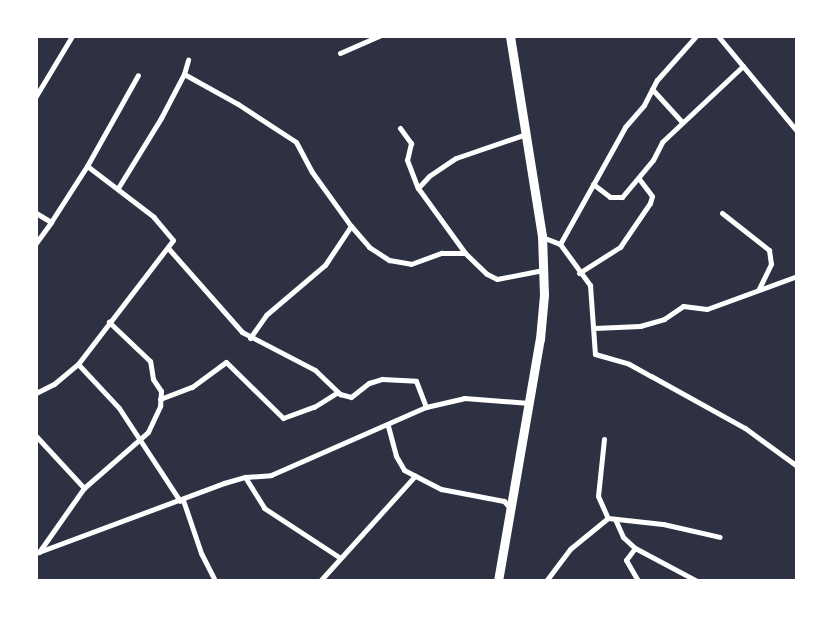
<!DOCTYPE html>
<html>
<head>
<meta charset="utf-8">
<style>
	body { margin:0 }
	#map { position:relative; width:833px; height:617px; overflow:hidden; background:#2d3142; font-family:Inter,sans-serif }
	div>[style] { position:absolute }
	.minor>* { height:5px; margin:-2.5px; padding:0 2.5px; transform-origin:2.5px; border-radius:2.5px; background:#fff }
	.primary>* { height:9px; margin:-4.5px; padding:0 4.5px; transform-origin:4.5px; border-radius:4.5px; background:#fff }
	span { translate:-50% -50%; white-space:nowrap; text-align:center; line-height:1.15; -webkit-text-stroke:5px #fff; paint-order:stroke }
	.frame { position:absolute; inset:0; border:38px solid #fff; pointer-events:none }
</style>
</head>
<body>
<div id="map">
	<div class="minor">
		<div style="left:718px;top:36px;width:124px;rotate:50.3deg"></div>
		<div style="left:340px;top:53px;width:43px;rotate:-23.6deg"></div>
		<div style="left:184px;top:74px;width:62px;rotate:29.1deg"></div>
		<div style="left:238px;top:104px;width:69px;rotate:33.2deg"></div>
		<div style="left:296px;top:142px;width:34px;rotate:62deg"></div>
		<div style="left:312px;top:172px;width:67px;rotate:54.2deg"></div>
		<div style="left:351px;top:226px;width:28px;rotate:49deg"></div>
		<div style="left:369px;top:247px;width:24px;rotate:33deg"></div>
		<div style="left:389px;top:260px;width:22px;rotate:10deg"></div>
		<div style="left:411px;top:264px;width:33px;rotate:-20deg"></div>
		<div style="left:442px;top:253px;width:23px"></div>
		<div style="left:652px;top:89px;width:45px;rotate:47.7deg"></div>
		<div style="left:36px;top:96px;width:70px;rotate:-59deg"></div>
		<div style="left:400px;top:128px;width:19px;rotate:54deg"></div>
		<div style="left:411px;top:143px;width:17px;rotate:103deg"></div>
		<div style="left:407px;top:160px;width:30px;rotate:69deg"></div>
		<div style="left:418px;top:188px;width:80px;rotate:54.1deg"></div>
		<div style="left:465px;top:253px;width:30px;rotate:44deg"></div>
		<div style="left:487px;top:274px;width:11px;rotate:27deg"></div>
		<div style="left:497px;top:279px;width:47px;rotate:-11.1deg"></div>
		<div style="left:593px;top:184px;width:21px;rotate:37deg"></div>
		<div style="left:610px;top:197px;width:12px"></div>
		<div style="left:622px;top:197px;width:48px;rotate:-50deg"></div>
		<div style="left:653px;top:160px;width:20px;rotate:-63deg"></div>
		<div style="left:662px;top:142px;width:111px;rotate:-43.2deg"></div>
		<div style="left:118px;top:188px;width:82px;rotate:-58.4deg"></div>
		<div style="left:161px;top:118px;width:50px;rotate:-62.4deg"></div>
		<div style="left:184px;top:74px;width:15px;rotate:-74deg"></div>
		<div style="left:418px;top:188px;width:16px;rotate:-47deg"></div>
		<div style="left:429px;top:176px;width:32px;rotate:-34deg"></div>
		<div style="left:456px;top:158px;width:74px;rotate:-18.9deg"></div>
		<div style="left:36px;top:213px;width:17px;rotate:31deg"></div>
		<div style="left:51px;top:222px;width:67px;rotate:-57.3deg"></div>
		<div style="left:87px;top:166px;width:104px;rotate:-60.7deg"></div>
		<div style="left:722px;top:213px;width:60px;rotate:38.2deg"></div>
		<div style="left:769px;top:250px;width:14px;rotate:82deg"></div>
		<div style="left:771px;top:264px;width:28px;rotate:116deg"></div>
		<div style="left:542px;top:237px;width:19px;rotate:21deg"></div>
		<div style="left:560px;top:244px;width:51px;rotate:53.8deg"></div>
		<div style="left:590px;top:285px;width:69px;rotate:85.9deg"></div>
		<div style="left:595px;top:354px;width:35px;rotate:16deg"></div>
		<div style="left:629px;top:364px;width:25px;rotate:29deg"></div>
		<div style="left:651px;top:376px;width:107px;rotate:29deg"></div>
		<div style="left:745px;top:428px;width:64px;rotate:36.2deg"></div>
		<div style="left:36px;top:243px;width:26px;rotate:-54deg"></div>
		<div style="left:560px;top:244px;width:134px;rotate:-60.9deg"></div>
		<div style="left:625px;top:127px;width:29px;rotate:-49deg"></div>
		<div style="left:644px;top:105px;width:28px;rotate:-63deg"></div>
		<div style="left:657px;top:80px;width:59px;rotate:-48.4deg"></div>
		<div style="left:168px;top:248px;width:112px;rotate:48.6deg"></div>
		<div style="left:242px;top:332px;width:82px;rotate:27.5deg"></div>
		<div style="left:315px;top:370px;width:35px;rotate:44deg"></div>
		<div style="left:340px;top:394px;width:11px;rotate:15deg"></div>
		<div style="left:351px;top:397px;width:23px;rotate:-38deg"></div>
		<div style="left:369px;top:383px;width:14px;rotate:-17deg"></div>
		<div style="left:382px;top:379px;width:34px;rotate:3deg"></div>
		<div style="left:416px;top:381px;width:28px;rotate:69deg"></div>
		<div style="left:579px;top:273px;width:49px;rotate:-32.4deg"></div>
		<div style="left:620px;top:247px;width:53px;rotate:-55.7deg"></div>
		<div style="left:650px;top:203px;width:7px;rotate:-74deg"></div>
		<div style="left:652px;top:196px;width:21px;rotate:-127deg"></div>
		<div style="left:594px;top:328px;width:46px;rotate:-2.5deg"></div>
		<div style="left:640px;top:326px;width:25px;rotate:-16deg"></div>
		<div style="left:664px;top:319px;width:23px;rotate:-34deg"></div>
		<div style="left:683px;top:306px;width:24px;rotate:7deg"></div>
		<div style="left:707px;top:309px;width:96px;rotate:-20.1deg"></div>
		<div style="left:250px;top:338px;width:28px;rotate:-55deg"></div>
		<div style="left:266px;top:315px;width:77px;rotate:-40.3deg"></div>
		<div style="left:325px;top:265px;width:47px;rotate:-56.3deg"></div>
		<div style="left:78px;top:364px;width:60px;rotate:47deg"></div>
		<div style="left:119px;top:408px;width:111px;rotate:56.7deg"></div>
		<div style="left:36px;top:393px;width:20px;rotate:-27deg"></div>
		<div style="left:54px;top:384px;width:31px;rotate:-40deg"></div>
		<div style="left:78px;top:364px;width:156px;rotate:-52.5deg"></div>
		<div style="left:173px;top:240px;width:30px;rotate:-130deg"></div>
		<div style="left:154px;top:217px;width:84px;rotate:-142.7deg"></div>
		<div style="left:160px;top:399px;width:34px;rotate:-21deg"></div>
		<div style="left:192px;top:387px;width:42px;rotate:-36.3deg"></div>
		<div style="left:226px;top:362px;width:80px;rotate:44.5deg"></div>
		<div style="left:283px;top:418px;width:33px;rotate:-20deg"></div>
		<div style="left:314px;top:407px;width:28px;rotate:-32deg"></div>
		<div style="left:388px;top:426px;width:31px;rotate:75deg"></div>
		<div style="left:396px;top:456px;width:16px;rotate:60deg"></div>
		<div style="left:404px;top:470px;width:42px;rotate:27.2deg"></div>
		<div style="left:441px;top:489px;width:64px;rotate:10.8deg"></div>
		<div style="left:504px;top:501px;width:9px;rotate:49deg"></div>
		<div style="left:36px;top:436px;width:71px;rotate:47.3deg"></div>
		<div style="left:604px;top:439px;width:57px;rotate:96deg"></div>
		<div style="left:598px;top:496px;width:24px;rotate:66deg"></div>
		<div style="left:245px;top:477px;width:36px;rotate:58deg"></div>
		<div style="left:264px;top:508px;width:90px;rotate:33.2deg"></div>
		<div style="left:183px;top:500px;width:56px;rotate:71.2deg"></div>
		<div style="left:201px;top:553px;width:31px;rotate:63deg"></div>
		<div style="left:615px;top:519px;width:20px;rotate:66deg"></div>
		<div style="left:623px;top:537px;width:16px;rotate:43deg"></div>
		<div style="left:635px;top:548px;width:70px;rotate:28deg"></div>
		<div style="left:635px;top:548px;width:15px;rotate:127deg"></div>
		<div style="left:626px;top:560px;width:24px;rotate:60deg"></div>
		<div style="left:39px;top:552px;width:78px;rotate:-54.9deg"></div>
		<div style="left:84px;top:488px;width:85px;rotate:-41.2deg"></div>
		<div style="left:148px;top:432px;width:29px;rotate:-65deg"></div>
		<div style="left:160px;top:406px;width:15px;rotate:-86deg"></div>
		<div style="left:161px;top:391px;width:14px;rotate:-124deg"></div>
		<div style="left:153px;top:379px;width:18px;rotate:-99deg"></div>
		<div style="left:150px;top:361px;width:57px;rotate:-136.4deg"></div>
		<div style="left:36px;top:553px;width:201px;rotate:-20.4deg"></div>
		<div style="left:224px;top:483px;width:22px;rotate:-16deg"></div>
		<div style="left:245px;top:477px;width:26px;rotate:-4deg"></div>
		<div style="left:271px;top:475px;width:169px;rotate:-23.7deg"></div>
		<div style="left:426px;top:407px;width:39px;rotate:-13deg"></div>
		<div style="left:464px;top:398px;width:65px;rotate:4.4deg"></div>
		<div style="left:320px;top:581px;width:142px;rotate:-47.9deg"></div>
		<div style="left:546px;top:581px;width:40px;rotate:-53deg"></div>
		<div style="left:570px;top:549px;width:49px;rotate:-39.2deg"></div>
		<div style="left:608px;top:518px;width:55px;rotate:6.2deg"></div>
		<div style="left:663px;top:524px;width:58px;rotate:12.8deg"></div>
	</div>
	<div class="primary">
		<div style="left:498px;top:581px;width:246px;rotate:-80.2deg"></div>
		<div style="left:540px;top:339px;width:44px;rotate:-84.8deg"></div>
		<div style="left:544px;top:295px;width:59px;rotate:-91.9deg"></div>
		<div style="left:542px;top:236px;width:203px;rotate:-99.1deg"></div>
	</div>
	<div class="frame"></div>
</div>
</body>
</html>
